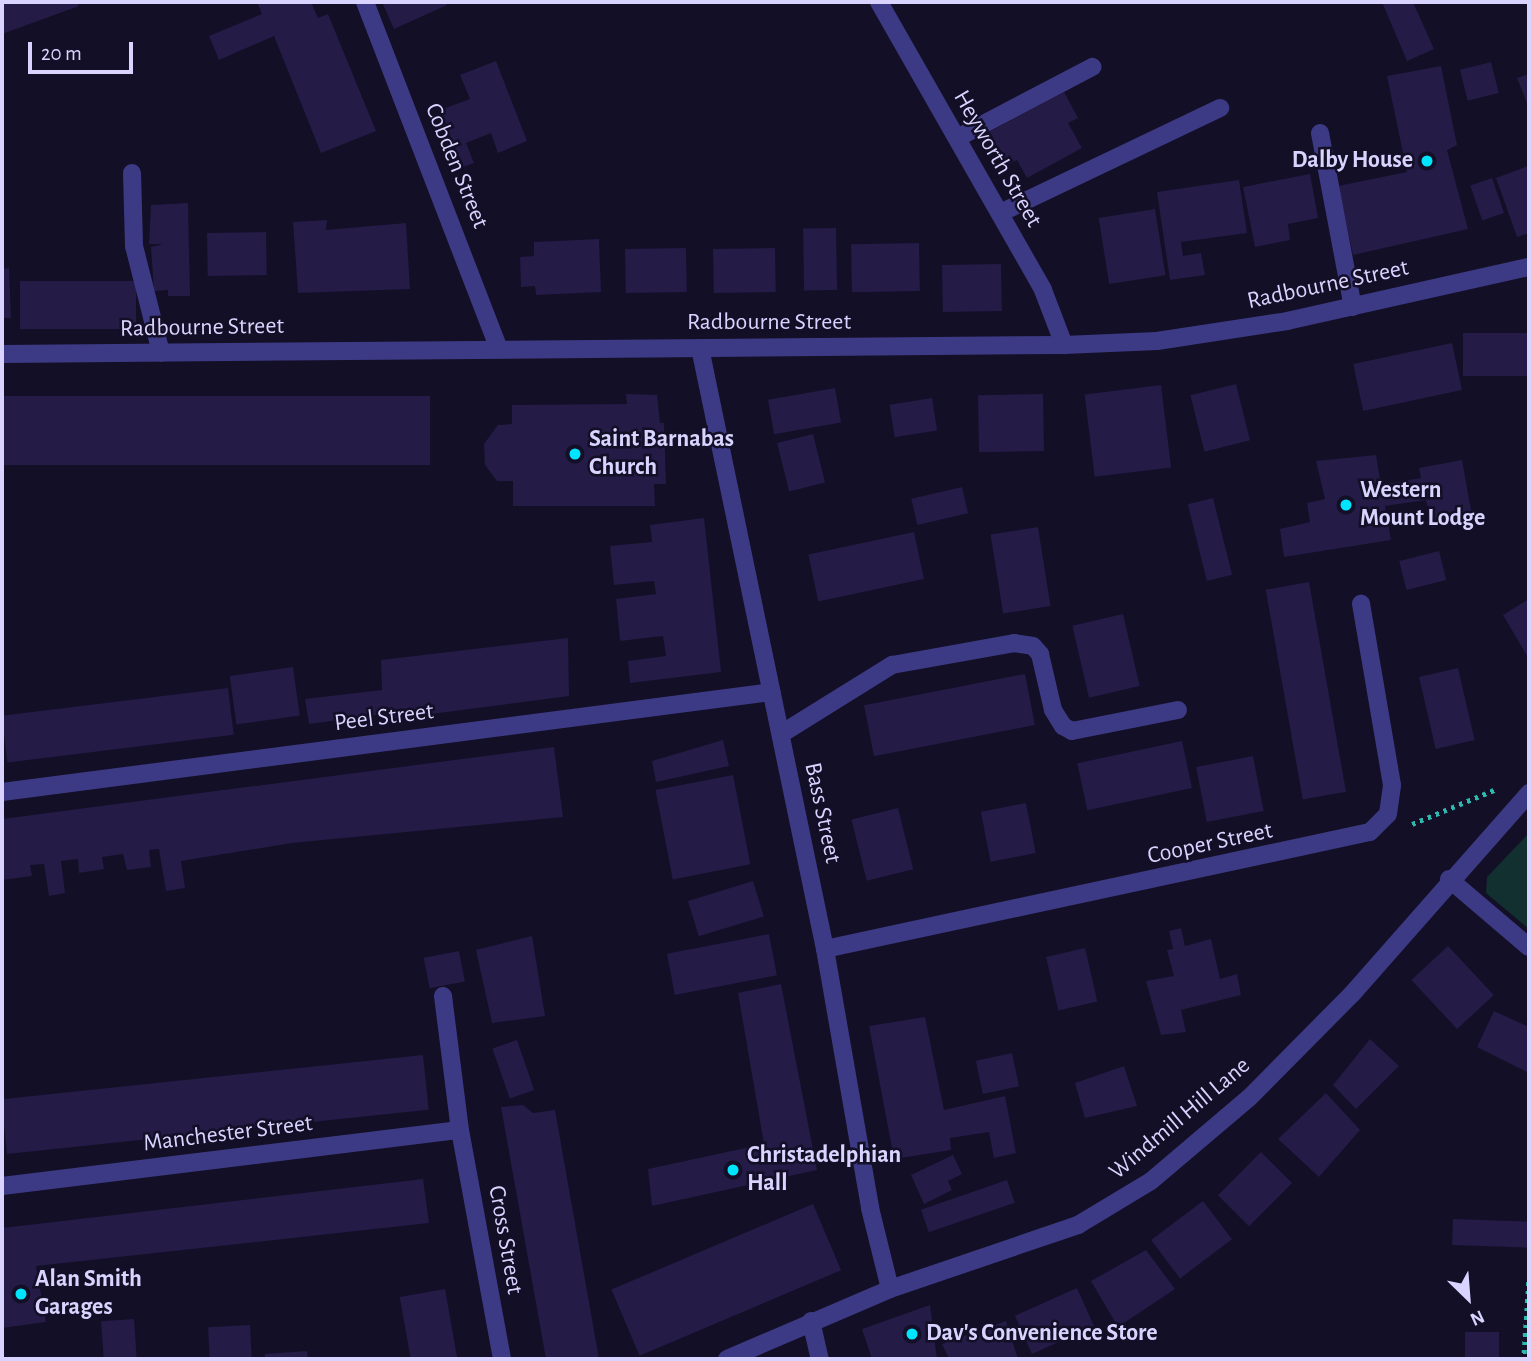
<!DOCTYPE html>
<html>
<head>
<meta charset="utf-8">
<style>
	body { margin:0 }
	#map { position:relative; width:1531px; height:1361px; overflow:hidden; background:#130f26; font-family:"Alegreya Sans",sans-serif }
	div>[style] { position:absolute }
	.green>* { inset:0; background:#12302f }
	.building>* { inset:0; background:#241b47; transform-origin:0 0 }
	.path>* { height:4.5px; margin-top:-2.25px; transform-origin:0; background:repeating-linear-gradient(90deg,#2fb8b0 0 3.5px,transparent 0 8.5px) }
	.service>* { height:18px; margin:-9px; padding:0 9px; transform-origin:9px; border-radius:9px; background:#3d3a85 }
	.minor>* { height:18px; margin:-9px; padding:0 9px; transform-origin:9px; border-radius:9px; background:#3d3a85 }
	.tertiary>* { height:18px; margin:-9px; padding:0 9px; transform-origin:9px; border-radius:9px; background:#3d3a85 }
	.dots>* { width:19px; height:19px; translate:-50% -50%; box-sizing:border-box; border:4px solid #130f26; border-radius:50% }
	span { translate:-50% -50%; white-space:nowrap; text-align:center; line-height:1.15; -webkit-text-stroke:5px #130f26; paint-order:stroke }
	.street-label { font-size:24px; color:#d9d4ff }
	.poi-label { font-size:24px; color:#d9d4ff; font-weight:700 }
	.right { translate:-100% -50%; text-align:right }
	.left { translate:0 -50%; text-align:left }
	.frame { position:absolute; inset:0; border:4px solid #d9d4ff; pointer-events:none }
	.north { position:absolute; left:1433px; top:1263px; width:70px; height:70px; -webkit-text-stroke:5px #130f26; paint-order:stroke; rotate:155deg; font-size:19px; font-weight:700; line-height:28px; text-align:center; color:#d9d4ff }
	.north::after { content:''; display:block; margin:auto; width:24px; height:32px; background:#d9d4ff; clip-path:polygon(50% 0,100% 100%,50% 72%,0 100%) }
	.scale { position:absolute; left:28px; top:42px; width:105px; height:32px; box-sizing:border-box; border:4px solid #d9d4ff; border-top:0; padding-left:9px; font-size:21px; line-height:24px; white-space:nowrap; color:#d9d4ff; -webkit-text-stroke:5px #130f26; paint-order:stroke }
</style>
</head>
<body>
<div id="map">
	<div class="green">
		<div style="clip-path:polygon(1529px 833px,1529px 929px,1486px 893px,1487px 877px)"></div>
	</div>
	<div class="building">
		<div style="clip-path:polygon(2px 2px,77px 2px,79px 6px,2px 34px)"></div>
		<div style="clip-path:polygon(257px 2px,311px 2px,318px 18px,328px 14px,376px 131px,321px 153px,274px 36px,219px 60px,209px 36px,262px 14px)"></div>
		<div style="clip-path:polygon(382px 2px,445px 2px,447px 5px,394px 29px)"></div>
		<div style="clip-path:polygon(1382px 2px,1413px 2px,1434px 49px,1407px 61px)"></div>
		<div style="clip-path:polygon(496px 61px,527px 141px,498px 153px,491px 133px,466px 143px,474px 163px,463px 167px,440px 110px,470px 99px,460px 75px)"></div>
		<div style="left:1491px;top:62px;width:32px;height:32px;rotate:76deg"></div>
		<div style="clip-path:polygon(1441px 66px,1457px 145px,1447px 150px,1468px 229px,1353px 255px,1338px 186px,1407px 172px,1387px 76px)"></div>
		<div style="clip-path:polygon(1529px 74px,1529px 108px,1517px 78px)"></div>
		<div style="clip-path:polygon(1064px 92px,1078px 118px,1068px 123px,1082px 148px,1027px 178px,1017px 160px,1007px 165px,989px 132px)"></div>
		<div style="clip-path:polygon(1528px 166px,1529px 233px,1517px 237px,1496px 178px)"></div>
		<div style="clip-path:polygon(1310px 174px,1318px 218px,1288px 224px,1290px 240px,1255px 247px,1243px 187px)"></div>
		<div style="left:1492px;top:178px;width:37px;height:23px;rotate:71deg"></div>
		<div style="clip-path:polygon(1239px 180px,1247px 233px,1181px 242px,1183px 256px,1201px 253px,1205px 275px,1170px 280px,1157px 192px)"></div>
		<div style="clip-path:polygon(188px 203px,190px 296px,168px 296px,168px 290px,154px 291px,151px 247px,163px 244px,149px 244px,151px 205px)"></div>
		<div style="left:1155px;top:209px;width:67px;height:57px;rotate:81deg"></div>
		<div style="clip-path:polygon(327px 220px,326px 230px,406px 223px,410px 289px,298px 293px,293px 222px)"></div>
		<div style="left:836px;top:228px;width:62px;height:33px;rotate:89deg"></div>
		<div style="left:266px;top:232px;width:43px;height:59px;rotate:89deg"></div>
		<div style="clip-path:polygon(599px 239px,601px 292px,536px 295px,535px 286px,521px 287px,520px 257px,534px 256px,534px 242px)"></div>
		<div style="left:919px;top:243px;width:48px;height:68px;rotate:89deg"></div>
		<div style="left:686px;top:248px;width:44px;height:61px;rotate:89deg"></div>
		<div style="left:775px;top:248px;width:44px;height:62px;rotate:89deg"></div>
		<div style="left:1001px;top:264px;width:47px;height:59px;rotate:89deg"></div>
		<div style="clip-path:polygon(9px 268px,11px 318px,2px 318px,2px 269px)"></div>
		<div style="left:20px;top:281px;width:116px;height:48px"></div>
		<div style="left:1529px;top:333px;width:43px;height:66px;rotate:90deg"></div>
		<div style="left:1452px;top:343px;width:48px;height:101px;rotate:78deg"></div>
		<div style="left:1236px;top:384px;width:58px;height:47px;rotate:76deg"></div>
		<div style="left:1161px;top:385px;width:83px;height:77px;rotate:83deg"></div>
		<div style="left:835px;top:388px;width:35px;height:68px;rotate:80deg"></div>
		<div style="clip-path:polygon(626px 394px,657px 395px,660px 423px,664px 423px,666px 484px,654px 484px,655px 506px,513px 506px,513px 481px,497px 481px,485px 465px,484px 444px,498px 425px,512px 424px,512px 405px,627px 404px)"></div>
		<div style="left:1043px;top:394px;width:57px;height:65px;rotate:89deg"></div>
		<div style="left:2px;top:396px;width:428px;height:69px"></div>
		<div style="left:932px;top:398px;width:33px;height:43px;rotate:81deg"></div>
		<div style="left:813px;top:434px;width:50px;height:37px;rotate:76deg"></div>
		<div style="clip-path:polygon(1376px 455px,1381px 485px,1421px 478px,1419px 468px,1462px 460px,1473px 521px,1432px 528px,1426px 500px,1385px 506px,1391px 540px,1284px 557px,1280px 529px,1310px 522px,1307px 503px,1325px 499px,1316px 461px)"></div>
		<div style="left:962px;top:487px;width:27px;height:52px;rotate:77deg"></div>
		<div style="left:1213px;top:498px;width:79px;height:26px;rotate:76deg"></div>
		<div style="clip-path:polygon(704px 518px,721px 672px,630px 683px,628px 661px,666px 656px,663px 636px,620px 641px,616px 599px,656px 594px,654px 581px,614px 585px,610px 546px,652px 542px,650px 525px)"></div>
		<div style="left:1038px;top:527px;width:80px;height:48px;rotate:81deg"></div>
		<div style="left:914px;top:532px;width:48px;height:108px;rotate:78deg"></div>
		<div style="left:1439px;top:551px;width:30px;height:41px;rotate:76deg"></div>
		<div style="left:1309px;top:582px;width:213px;height:44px;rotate:80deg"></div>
		<div style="clip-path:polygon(1529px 599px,1529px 659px,1503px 615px)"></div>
		<div style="left:1123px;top:614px;width:74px;height:52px;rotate:77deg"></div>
		<div style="clip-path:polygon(568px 638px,569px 696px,385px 720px,384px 714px,309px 724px,305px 699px,382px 690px,381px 660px)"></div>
		<div style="left:293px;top:667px;width:49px;height:64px;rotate:82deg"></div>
		<div style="left:1458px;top:668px;width:74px;height:40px;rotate:77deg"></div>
		<div style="left:1025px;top:674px;width:52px;height:164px;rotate:79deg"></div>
		<div style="left:228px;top:688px;width:47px;height:228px;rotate:83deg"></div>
		<div style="clip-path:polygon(723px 740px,729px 766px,656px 782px,652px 761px)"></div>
		<div style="left:1182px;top:741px;width:48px;height:107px;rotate:78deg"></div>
		<div style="clip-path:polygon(554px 747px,563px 817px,292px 843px,181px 861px,185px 888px,166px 891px,159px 849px,149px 850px,151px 867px,127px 870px,123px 854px,102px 857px,104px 869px,79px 873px,78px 859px,61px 861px,65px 893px,49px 896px,44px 864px,30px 865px,32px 876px,2px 880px,2px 819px)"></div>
		<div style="left:1253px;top:756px;width:56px;height:58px;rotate:79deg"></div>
		<div style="left:733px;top:775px;width:91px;height:79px;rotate:79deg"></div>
		<div style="left:1026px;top:803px;width:51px;height:46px;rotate:79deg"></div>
		<div style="left:898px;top:808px;width:63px;height:48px;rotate:76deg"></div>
		<div style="left:753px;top:881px;width:37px;height:68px;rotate:73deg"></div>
		<div style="clip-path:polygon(1181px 928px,1185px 946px,1211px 939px,1220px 979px,1237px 974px,1241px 995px,1181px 1010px,1186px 1032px,1161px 1035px,1146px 981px,1174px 976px,1167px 950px,1173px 949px,1169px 931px)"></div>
		<div style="left:769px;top:934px;width:42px;height:104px;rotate:79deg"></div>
		<div style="clip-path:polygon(532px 936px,545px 1016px,492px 1023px,476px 950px)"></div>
		<div style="left:1448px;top:946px;width:67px;height:50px;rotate:47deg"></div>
		<div style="left:1085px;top:948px;width:55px;height:40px;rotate:77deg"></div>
		<div style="left:459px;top:951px;width:31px;height:36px;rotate:79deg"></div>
		<div style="clip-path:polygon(781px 984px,817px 1170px,652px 1206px,648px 1169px,764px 1144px,738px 993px)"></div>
		<div style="clip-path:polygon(1494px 1011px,1529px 1027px,1529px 1073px,1477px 1047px)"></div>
		<div style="clip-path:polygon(925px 1017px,944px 1110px,1005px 1096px,1016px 1153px,994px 1158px,989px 1132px,950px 1138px,951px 1150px,894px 1159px,869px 1026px)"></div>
		<div style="clip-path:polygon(1370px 1039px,1399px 1066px,1356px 1109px,1333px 1085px)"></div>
		<div style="left:517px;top:1040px;width:53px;height:26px;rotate:71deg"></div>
		<div style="left:1012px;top:1053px;width:34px;height:37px;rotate:78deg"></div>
		<div style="left:423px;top:1055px;width:55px;height:424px;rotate:84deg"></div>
		<div style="clip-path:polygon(1124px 1066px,1137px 1106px,1085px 1118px,1075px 1083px)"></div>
		<div style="clip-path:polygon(1326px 1093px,1360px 1130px,1319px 1177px,1278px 1139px)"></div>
		<div style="clip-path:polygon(523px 1105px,533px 1113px,555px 1110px,599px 1359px,546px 1359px,501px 1107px)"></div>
		<div style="left:1261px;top:1152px;width:44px;height:61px;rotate:45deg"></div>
		<div style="clip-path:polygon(953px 1155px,962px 1174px,948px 1181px,952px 1190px,924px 1204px,911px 1175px)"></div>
		<div style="clip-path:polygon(423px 1179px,429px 1223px,36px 1266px,46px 1322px,2px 1328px,2px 1228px)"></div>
		<div style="left:1007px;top:1180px;width:24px;height:91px;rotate:71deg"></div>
		<div style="left:1203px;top:1201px;width:48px;height:65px;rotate:53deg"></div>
		<div style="left:813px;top:1204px;width:72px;height:219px;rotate:67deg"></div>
		<div style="left:1453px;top:1219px;width:76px;height:26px;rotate:2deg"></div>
		<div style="clip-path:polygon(1146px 1250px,1175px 1289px,1118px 1327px,1091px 1281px)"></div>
		<div style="left:1077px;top:1288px;width:42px;height:68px;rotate:66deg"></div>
		<div style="left:445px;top:1289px;width:71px;height:46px;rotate:80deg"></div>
		<div style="clip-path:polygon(930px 1305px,937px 1359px,872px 1359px,862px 1329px)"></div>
		<div style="left:134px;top:1319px;width:40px;height:33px;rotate:86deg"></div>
		<div style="clip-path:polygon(1006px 1321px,1018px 1359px,949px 1359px,942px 1344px)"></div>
		<div style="left:250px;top:1325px;width:34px;height:42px;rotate:87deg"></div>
		<div style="left:1465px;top:1332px;width:34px;height:27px"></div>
		<div style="clip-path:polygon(307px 1351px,308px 1359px,265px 1359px,265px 1354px)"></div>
	</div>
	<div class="path">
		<div style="left:1412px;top:824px;width:89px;rotate:-22.5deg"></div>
		<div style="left:1529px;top:1282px;width:77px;rotate:93.7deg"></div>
		<div style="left:1524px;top:1359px;width:5px"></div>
	</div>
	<div class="service">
		<div style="left:1320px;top:133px;width:177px;rotate:79.3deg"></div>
		<div style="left:957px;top:138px;width:153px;rotate:-27.7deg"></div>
		<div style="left:132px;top:173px;width:73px;rotate:88.4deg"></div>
		<div style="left:134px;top:246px;width:110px;rotate:75.8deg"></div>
		<div style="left:1000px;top:213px;width:244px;rotate:-25.5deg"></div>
		<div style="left:1449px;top:879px;width:105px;rotate:40.4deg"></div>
		<div style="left:443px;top:996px;width:135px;rotate:82.8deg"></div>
		<div style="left:811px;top:1321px;width:39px;rotate:77deg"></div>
	</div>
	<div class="minor">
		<div style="left:365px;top:2px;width:372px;rotate:68.9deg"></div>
		<div style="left:879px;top:2px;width:331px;rotate:60.3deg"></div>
		<div style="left:1043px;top:290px;width:59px;rotate:69.1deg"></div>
		<div style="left:700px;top:348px;width:614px;rotate:78.25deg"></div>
		<div style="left:825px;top:949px;width:263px;rotate:80.1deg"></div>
		<div style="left:870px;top:1208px;width:83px;rotate:76.1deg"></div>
		<div style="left:2px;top:354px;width:1062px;rotate:-0.49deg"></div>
		<div style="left:1064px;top:345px;width:93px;rotate:-2.5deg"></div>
		<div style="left:1157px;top:341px;width:132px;rotate:-8.7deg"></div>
		<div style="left:1287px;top:321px;width:248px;rotate:-12.6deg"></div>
		<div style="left:781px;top:734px;width:131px;rotate:-31.9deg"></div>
		<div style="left:892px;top:665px;width:124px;rotate:-10.2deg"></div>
		<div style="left:1014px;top:643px;width:19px;rotate:9deg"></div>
		<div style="left:1033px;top:646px;width:11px;rotate:49deg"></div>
		<div style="left:1040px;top:654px;width:57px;rotate:76.9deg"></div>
		<div style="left:1053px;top:710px;width:19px;rotate:58deg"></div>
		<div style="left:1063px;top:726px;width:10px;rotate:29deg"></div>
		<div style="left:1072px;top:731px;width:108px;rotate:-11.2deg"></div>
		<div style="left:2px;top:792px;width:776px;rotate:-7.4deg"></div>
		<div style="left:825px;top:949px;width:557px;rotate:-12.12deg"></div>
		<div style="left:1370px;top:832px;width:25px;rotate:-45deg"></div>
		<div style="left:1388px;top:814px;width:29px;rotate:-82deg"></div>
		<div style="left:1392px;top:785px;width:184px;rotate:-99.7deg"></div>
		<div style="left:2px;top:1186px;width:461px;rotate:-7deg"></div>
		<div style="left:460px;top:1130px;width:233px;rotate:79.6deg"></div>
	</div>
	<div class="tertiary">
		<div style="left:727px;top:1359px;width:177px;rotate:-23.2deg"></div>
		<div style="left:890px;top:1289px;width:199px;rotate:-18.8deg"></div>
		<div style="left:1078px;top:1225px;width:85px;rotate:-31.1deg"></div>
		<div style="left:1151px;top:1181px;width:128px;rotate:-40.3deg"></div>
		<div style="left:1249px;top:1098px;width:146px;rotate:-45.3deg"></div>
		<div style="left:1352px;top:994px;width:268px;rotate:-48.6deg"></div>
	</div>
	<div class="dots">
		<div style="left:1427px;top:161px;background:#00e5ff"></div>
		<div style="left:575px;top:454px;background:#00e5ff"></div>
		<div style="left:1346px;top:505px;background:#00e5ff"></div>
		<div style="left:733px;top:1170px;background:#00e5ff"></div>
		<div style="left:21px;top:1294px;background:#00e5ff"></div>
		<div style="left:912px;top:1334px;background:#00e5ff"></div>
	</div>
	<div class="street-label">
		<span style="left:997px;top:159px;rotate:60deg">Heyworth Street</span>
		<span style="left:456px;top:166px;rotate:68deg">Cobden Street</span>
		<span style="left:1328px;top:285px;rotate:-12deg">Radbourne Street</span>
		<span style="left:769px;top:323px">Radbourne Street</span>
		<span style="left:202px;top:328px;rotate:-1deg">Radbourne Street</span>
		<span style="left:384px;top:718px;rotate:-7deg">Peel Street</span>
		<span style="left:822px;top:813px;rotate:78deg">Bass Street</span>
		<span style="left:1210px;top:844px;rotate:-12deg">Cooper Street</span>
		<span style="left:1180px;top:1119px;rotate:-40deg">Windmill Hill Lane</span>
		<span style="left:228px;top:1134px;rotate:-7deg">Manchester Street</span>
		<span style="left:505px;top:1240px;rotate:80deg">Cross Street</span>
	</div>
	<div class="poi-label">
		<span class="right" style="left:1413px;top:161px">Dalby House</span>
		<span class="left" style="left:589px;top:454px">Saint Barnabas<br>Church</span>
		<span class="left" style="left:1360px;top:505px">Western<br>Mount Lodge</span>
		<span class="left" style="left:747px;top:1170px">Christadelphian<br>Hall</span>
		<span class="left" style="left:35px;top:1294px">Alan Smith<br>Garages</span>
		<span class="left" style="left:926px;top:1334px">Dav's Convenience Store</span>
	</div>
	<div class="frame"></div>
	<div class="north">N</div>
	<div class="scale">20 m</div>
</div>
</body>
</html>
